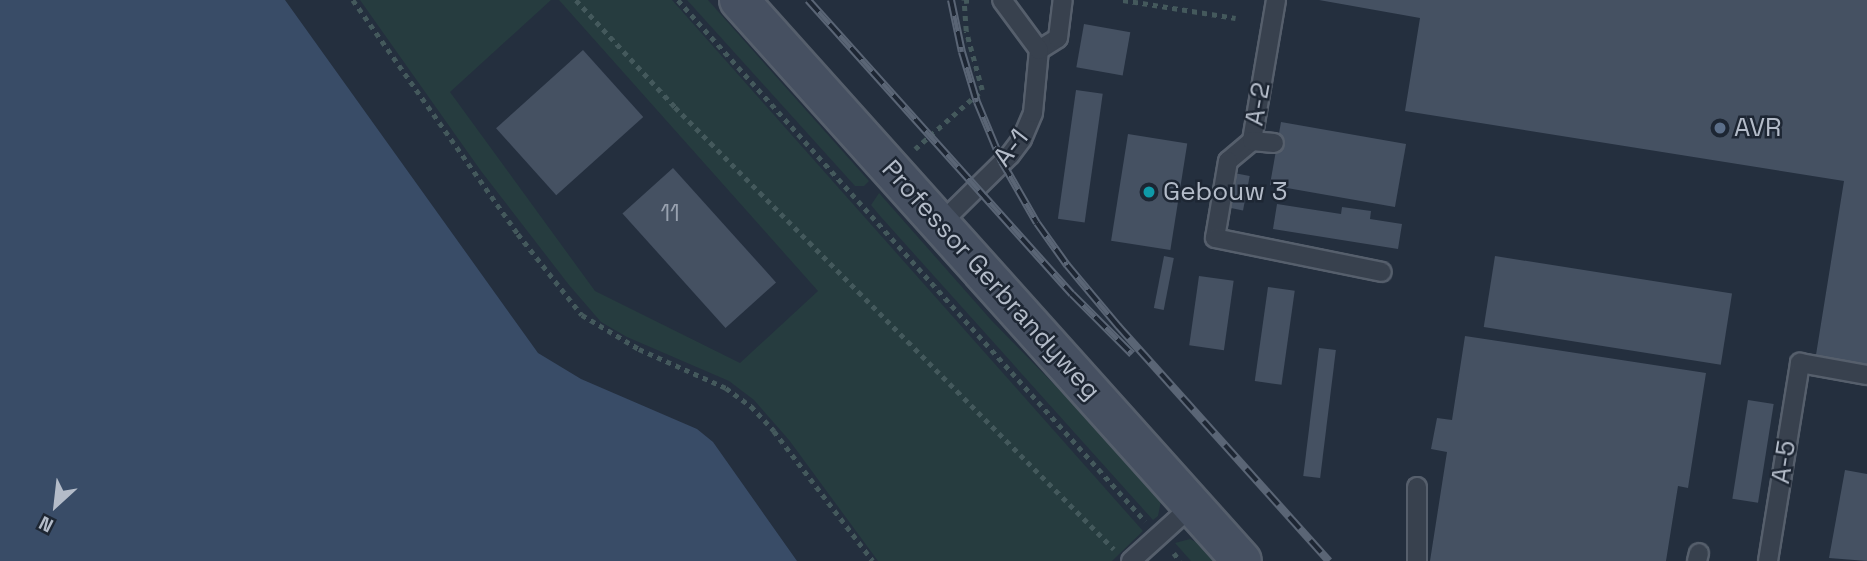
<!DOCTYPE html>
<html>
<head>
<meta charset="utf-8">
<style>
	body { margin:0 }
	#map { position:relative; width:1867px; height:561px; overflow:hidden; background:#242f3e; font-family:"Space Grotesk",sans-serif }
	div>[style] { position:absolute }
	.green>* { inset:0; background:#263c3f }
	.water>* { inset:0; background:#394c67 }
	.building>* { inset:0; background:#455162; transform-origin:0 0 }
	.path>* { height:4.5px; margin-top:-2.25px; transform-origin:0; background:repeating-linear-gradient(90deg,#44595c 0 5px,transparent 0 10px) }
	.roads { filter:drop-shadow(2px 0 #565f6c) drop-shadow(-2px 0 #565f6c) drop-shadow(0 2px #565f6c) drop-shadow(0 -2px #565f6c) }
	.lane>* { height:18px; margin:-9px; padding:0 9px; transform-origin:9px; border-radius:9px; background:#38414e }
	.secondary>* { height:38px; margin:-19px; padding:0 19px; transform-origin:19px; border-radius:19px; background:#465061 }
	.rail>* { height:8px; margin-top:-4px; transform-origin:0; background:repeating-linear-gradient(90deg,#1d2633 0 16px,#5a6575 0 32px); box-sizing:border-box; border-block:2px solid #5a6575 }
	.dots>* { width:19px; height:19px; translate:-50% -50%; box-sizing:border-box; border:4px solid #1d2633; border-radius:50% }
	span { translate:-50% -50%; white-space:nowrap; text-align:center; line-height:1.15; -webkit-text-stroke:5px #1d2633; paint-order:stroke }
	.number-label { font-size:23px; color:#98a1af }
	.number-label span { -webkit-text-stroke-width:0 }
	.street-label { font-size:26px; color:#b4bcc9 }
	.poi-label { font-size:26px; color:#b4bcc9 }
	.left { translate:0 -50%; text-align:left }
	.north { position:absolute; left:21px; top:470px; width:70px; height:70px; -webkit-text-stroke:5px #1d2633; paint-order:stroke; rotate:207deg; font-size:19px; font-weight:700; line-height:28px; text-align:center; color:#b4bcc9 }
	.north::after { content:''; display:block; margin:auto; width:24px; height:32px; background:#b4bcc9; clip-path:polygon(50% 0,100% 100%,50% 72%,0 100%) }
</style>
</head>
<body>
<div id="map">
	<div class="green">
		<div style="clip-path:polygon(360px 0,551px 0,450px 92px,595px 291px,740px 363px,818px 291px,559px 0,672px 0,1143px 531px,1112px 561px,878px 561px,789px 440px,754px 400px,729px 381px,627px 337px,601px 322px,569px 285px,481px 171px)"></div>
		<div style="clip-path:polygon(687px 0,708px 0,869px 181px,864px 186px,855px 186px)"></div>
		<div style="clip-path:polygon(879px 193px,992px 321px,1088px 419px,1161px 501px,1158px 516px,1153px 520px,881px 217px,871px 205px)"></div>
		<div style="clip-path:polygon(1190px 539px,1202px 545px,1217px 561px,1191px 561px,1175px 543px)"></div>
	</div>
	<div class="water">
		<div style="clip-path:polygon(0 0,285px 0,538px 353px,581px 379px,697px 429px,713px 442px,797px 561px,0 561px)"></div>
	</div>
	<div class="building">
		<div style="clip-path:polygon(1319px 0,1867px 0,1867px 369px,1815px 361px,1844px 181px,1405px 111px,1420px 18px)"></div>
		<div style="left:1084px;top:24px;width:47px;height:44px;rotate:10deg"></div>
		<div style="left:583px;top:50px;width:90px;height:117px;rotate:48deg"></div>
		<div style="left:1076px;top:90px;width:27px;height:130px;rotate:8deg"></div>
		<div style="left:1281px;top:122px;width:127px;height:64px;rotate:10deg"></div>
		<div style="left:1128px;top:134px;width:60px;height:108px;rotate:9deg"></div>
		<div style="left:673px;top:168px;width:154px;height:68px;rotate:48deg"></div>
		<div style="left:1234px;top:173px;width:16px;height:35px;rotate:11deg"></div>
		<div style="clip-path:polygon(1277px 204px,1341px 214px,1342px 207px,1371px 211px,1370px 219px,1402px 224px,1398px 249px,1273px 229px)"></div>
		<div style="left:1164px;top:256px;width:10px;height:53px;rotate:11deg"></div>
		<div style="left:1495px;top:256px;width:240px;height:72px;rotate:9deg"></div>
		<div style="left:1199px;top:276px;width:35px;height:70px;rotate:8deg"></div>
		<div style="left:1268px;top:287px;width:27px;height:95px;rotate:8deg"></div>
		<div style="clip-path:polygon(1465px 336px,1706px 373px,1688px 488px,1678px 486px,1666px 561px,1430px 561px,1447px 452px,1431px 449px,1437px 418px,1452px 420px)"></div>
		<div style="left:1319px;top:348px;width:17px;height:129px;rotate:7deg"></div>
		<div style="left:1748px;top:400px;width:26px;height:100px;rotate:9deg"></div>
		<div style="clip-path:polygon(1845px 470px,1867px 474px,1867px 561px,1829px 558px)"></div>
	</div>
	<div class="path">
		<div style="left:353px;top:0;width:286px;rotate:54.8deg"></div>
		<div style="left:518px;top:234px;width:103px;rotate:51.7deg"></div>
		<div style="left:582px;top:315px;width:66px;rotate:30.8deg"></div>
		<div style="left:639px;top:349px;width:95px;rotate:24.1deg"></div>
		<div style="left:726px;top:388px;width:31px;rotate:36deg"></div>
		<div style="left:751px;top:406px;width:34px;rotate:47deg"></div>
		<div style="left:774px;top:431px;width:163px;rotate:52.7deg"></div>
		<div style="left:576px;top:0;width:146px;rotate:47.2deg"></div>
		<div style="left:675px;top:107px;width:623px;rotate:45.2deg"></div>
		<div style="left:678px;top:0;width:700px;rotate:48.13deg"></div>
		<div style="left:1123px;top:0;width:114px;rotate:9.1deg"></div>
		<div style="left:964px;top:1px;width:9px;rotate:-6deg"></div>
		<div style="left:915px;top:149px;width:89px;rotate:-41.4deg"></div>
		<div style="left:982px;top:90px;width:61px;rotate:-105.2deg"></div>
		<div style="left:966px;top:31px;width:31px;rotate:-94deg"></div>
		<div style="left:1174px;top:553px;width:10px;rotate:53deg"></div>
	</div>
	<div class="roads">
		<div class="lane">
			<div style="left:1276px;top:0;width:143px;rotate:99.7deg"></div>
			<div style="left:1252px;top:141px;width:31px;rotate:140deg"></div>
			<div style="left:1228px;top:161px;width:78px;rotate:99.6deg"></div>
			<div style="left:1215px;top:238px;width:170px;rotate:11.5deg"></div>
			<div style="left:1039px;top:50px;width:22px;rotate:-32deg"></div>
			<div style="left:1058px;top:38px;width:38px;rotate:-83deg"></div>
			<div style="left:1252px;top:141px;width:22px;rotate:5deg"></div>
			<div style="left:939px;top:225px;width:100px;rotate:-44.6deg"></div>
			<div style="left:1010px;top:155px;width:20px;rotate:-53deg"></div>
			<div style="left:1022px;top:139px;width:28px;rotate:-67deg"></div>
			<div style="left:1033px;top:113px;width:63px;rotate:-84.6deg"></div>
			<div style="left:1039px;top:50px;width:62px;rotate:-126.5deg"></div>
			<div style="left:1417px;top:487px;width:74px;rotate:90deg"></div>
			<div style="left:1131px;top:561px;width:84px;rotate:-42.1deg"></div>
			<div style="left:1697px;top:561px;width:8px;rotate:-76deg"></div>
			<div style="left:1768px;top:561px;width:201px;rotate:-80.8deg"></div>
			<div style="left:1800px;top:363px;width:68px;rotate:10.2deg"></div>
		</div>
		<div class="secondary">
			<div style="left:739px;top:0;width:753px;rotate:48.12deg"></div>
		</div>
	</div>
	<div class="rail">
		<div style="left:808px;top:0;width:395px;rotate:48.1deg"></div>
		<div style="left:1072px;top:294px;width:85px;rotate:45deg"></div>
		<div style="left:951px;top:0;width:53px;rotate:78.1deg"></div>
		<div style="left:962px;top:52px;width:52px;rotate:73.3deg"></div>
		<div style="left:977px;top:102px;width:65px;rotate:67.4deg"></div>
		<div style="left:1002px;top:162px;width:70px;rotate:60.2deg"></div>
		<div style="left:1037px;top:223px;width:52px;rotate:54.5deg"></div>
		<div style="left:1067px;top:265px;width:80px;rotate:50.1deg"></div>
		<div style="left:1118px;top:326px;width:316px;rotate:48.1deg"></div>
	</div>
	<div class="dots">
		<div style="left:1720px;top:128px;background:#5c6f8a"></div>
		<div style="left:1149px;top:192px;background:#0f9aa8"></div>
	</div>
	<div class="number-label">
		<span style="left:670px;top:213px">11</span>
	</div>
	<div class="street-label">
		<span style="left:1258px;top:104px;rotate:-80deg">A-2</span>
		<span style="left:1011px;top:148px;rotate:-52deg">A-1</span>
		<span style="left:991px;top:280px;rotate:48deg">Professor Gerbrandyweg</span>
		<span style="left:1784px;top:462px;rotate:-81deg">A-5</span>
	</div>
	<div class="poi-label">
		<span class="left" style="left:1734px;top:128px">AVR</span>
		<span class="left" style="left:1163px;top:192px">Gebouw 3</span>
	</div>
	<div class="north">N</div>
</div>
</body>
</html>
